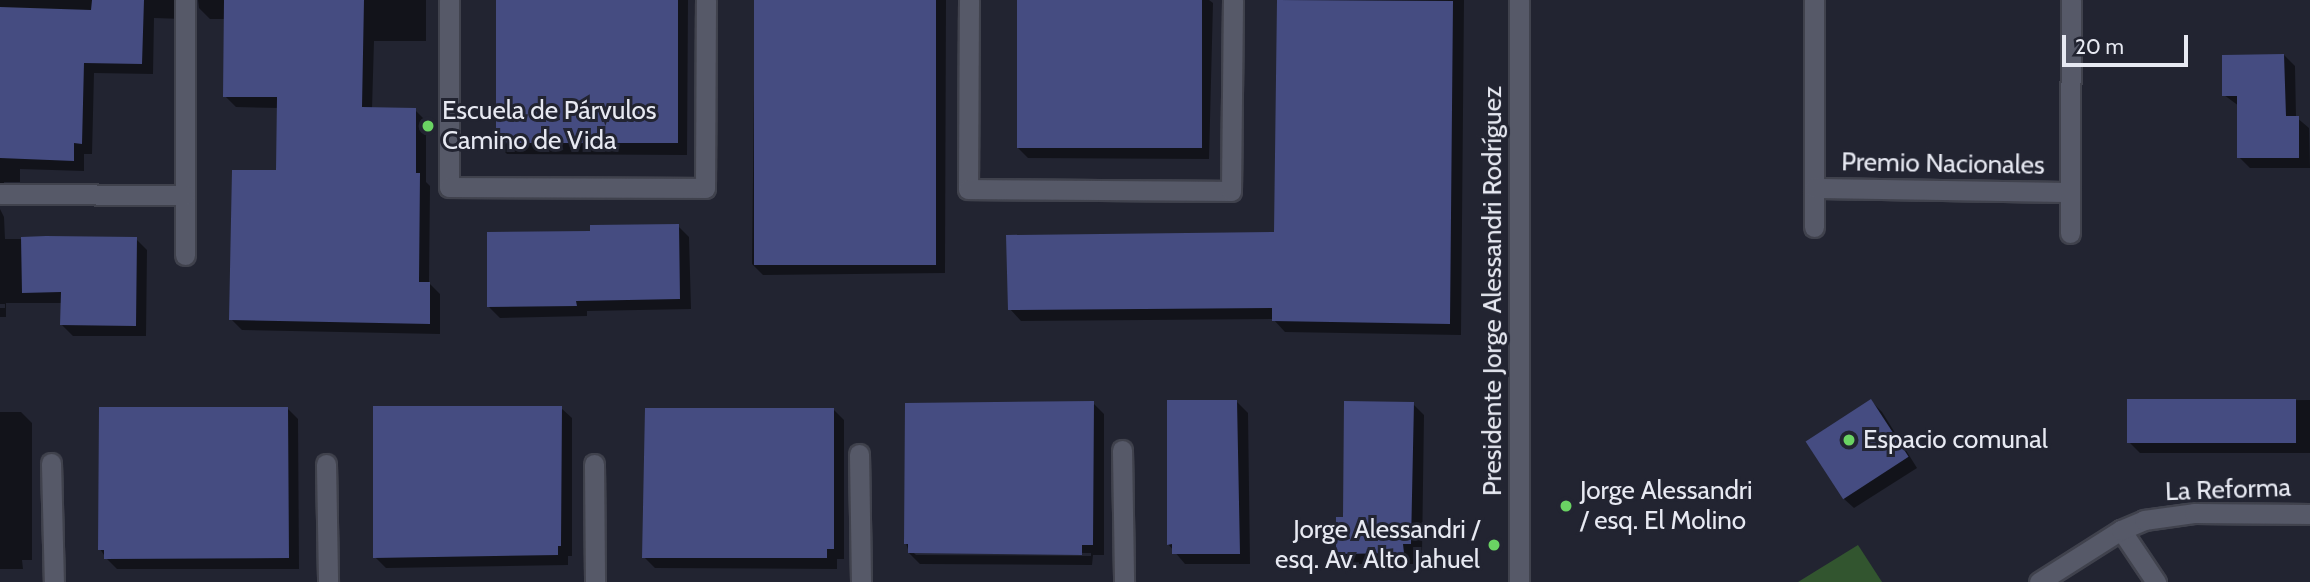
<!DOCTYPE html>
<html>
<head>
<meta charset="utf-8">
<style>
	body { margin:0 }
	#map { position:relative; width:2310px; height:582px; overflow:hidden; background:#222431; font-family:Cabin,sans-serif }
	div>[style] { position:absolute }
	.green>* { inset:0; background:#32552f }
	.shadow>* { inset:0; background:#0007 }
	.building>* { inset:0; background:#454c81; transform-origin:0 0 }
	.roads { filter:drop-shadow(2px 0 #40424d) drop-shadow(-2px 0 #40424d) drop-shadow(0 2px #40424d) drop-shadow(0 -2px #40424d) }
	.minor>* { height:19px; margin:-9.5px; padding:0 9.5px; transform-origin:9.5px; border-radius:9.5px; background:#565968 }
	.tertiary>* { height:19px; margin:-9.5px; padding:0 9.5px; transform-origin:9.5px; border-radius:9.5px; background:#565968 }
	.dots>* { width:19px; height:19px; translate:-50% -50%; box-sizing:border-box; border:4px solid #222431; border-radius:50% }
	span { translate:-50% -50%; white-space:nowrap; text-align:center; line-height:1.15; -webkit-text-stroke:6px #222431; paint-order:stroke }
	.poi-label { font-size:26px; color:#e7e9f2 }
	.left { translate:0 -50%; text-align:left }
	.right { translate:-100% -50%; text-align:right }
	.street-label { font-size:26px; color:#e7e9f2 }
	.scale { position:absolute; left:2062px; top:35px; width:126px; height:32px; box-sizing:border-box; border:4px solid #e7e9f2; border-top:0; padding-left:9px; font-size:21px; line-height:24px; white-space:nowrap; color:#e7e9f2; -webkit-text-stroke:5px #222431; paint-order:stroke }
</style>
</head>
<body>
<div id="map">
	<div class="green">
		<div style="clip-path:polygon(1858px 545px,1882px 582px,1798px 582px)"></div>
	</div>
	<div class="shadow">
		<div style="clip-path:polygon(0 0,194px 0,183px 19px,154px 18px,153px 74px,94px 73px,92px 154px,84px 154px,84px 171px,20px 169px,20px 182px,4px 182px,4px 195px,0 202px)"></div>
		<div style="clip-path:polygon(198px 0,426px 0,426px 41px,374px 41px,372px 109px,415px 110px,426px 121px,426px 182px,430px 186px,429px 283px,440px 294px,440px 334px,242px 330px,231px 319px,278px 172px,279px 108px,236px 107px,225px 96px,225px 19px,210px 19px,199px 8px)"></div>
		<div style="clip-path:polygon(497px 0,688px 0,687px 155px,507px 154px,496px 143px)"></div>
		<div style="clip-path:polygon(755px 0,946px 0,945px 273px,763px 275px,752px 264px)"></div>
		<div style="clip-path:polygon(1019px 0,1209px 0,1213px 3px,1209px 159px,1028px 158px,1017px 147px)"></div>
		<div style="clip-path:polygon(1279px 0,1464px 0,1461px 335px,1285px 332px,1273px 319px,1021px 321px,1010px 309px,1276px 234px)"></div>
		<div style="clip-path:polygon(2284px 55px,2295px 66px,2296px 117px,2309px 128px,2310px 168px,2250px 168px,2239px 157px,2239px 106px,2224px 95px)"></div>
		<div style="clip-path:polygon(0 209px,4px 217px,5px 239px,136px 239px,147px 250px,146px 336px,73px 336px,62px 325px,62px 303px,6px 303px,6px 317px,0 317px,0 308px,5px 308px,5px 304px,0 304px)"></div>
		<div style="clip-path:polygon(678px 226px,689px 237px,691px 309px,587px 311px,587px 316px,500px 318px,489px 307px,592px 232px)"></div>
		<div style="clip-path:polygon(2310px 400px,2310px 453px,2140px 453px,2129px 442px,2129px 401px)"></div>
		<div style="clip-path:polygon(1871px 401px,1882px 412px,1917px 468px,1854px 508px,1843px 498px)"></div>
		<div style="clip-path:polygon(1237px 402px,1248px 413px,1250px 564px,1185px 564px,1168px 544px)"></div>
		<div style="clip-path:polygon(evenodd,1093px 403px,1104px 414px,1104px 555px,1093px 555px,1092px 565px,920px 564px,909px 553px,906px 543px,1093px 403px,913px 552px,1091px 553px,1091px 556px,916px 555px,913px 552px)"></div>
		<div style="clip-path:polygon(1413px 404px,1424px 415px,1422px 554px,1414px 554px,1414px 564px,1349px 564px,1338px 553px,1344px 519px)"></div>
		<div style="clip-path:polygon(287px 408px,298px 419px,299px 569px,117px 569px,106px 558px,100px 549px)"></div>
		<div style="clip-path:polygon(561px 408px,572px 418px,572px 556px,568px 556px,568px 565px,386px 568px,375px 557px)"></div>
		<div style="clip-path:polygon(833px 409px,844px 420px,844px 559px,837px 559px,837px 569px,655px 568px,644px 557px)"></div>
		<div style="clip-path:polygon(0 412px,21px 412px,32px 423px,32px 560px,22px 560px,23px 569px,0 569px)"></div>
	</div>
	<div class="building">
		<div style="clip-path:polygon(92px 0,144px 0,142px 64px,84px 63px,82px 144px,74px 143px,74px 161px,0 158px,0 7px,91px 10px)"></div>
		<div style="clip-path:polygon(224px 0,364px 0,362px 107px,416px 108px,416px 173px,420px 173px,419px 282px,430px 282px,430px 324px,229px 320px,232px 170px,276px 170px,277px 97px,223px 97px)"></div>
		<div style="left:496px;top:0;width:182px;height:143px"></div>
		<div style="left:754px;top:0;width:182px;height:265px"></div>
		<div style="left:1017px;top:0;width:185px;height:148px"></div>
		<div style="clip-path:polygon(1277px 0,1453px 1px,1450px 324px,1272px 321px,1272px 308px,1008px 310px,1006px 235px,1274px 232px)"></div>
		<div style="clip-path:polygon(2284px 54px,2286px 116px,2299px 116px,2299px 158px,2237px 158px,2237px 96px,2222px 96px,2222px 55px)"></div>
		<div style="clip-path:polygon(679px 224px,680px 299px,576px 301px,577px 306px,487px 307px,487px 232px,590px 231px,590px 225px)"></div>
		<div style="clip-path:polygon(46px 236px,137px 237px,136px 326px,60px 325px,61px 292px,22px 293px,21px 237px)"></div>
		<div style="left:1871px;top:399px;width:69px;height:78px;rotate:57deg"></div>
		<div style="left:2127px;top:399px;width:169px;height:44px"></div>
		<div style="clip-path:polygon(1167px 400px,1237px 400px,1240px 554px,1172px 554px,1172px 544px,1167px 545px)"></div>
		<div style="clip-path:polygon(1094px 401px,1093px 545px,1082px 545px,1082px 555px,908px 553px,908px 544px,904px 544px,905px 403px)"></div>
		<div style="clip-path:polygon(1344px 401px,1414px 402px,1411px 544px,1403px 544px,1404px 553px,1336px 554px,1336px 517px,1343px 517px)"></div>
		<div style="clip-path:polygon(373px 406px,562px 406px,561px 546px,558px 546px,558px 555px,373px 558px)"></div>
		<div style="clip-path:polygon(99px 407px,288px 407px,289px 558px,104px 559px,104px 550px,98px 550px)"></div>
		<div style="clip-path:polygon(645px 408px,834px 408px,834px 549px,827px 549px,827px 558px,642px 558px)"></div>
	</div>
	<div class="roads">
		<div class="minor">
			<div style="left:185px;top:0;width:255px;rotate:90deg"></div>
			<div style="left:449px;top:0;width:187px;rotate:90deg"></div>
			<div style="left:449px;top:187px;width:256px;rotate:0.2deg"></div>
			<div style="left:705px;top:188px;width:188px;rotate:-89.7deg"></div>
			<div style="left:969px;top:0;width:189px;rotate:90.3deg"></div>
			<div style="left:968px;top:189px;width:263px;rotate:0.4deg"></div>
			<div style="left:1231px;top:191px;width:191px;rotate:-89.4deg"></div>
			<div style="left:1814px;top:0;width:227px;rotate:90deg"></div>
			<div style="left:1814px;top:188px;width:256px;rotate:0.9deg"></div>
			<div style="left:0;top:194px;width:185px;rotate:0.3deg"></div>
			<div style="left:2070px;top:233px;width:233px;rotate:-89.8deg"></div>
			<div style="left:1122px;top:450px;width:132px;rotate:89.1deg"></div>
			<div style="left:859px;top:454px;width:128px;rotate:89.1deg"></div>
			<div style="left:51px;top:463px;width:119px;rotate:88.6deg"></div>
			<div style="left:326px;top:464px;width:118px;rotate:89deg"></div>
			<div style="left:594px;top:464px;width:118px;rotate:89.5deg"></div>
			<div style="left:2121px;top:530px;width:63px;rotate:56.1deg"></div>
			<div style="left:2039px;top:582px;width:97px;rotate:-32.4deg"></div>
			<div style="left:2121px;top:530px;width:25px;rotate:-23deg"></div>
			<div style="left:2144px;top:520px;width:50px;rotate:-8deg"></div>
			<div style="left:2194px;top:513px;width:116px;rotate:0.5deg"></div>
		</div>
		<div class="tertiary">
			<div style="left:1519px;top:582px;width:582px;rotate:-90deg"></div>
		</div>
	</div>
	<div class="dots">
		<div style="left:428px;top:126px;background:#6ad363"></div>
		<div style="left:1849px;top:440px;background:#6ad363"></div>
		<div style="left:1566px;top:506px;background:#6ad363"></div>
		<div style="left:1494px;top:545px;background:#6ad363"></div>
	</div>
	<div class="poi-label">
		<span class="left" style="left:442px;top:126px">Escuela de Párvulos<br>Camino de Vida</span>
		<span class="left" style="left:1863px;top:440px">Espacio comunal</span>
		<span class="left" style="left:1580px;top:506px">Jorge Alessandri<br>/ esq. El Molino</span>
		<span class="right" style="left:1480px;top:545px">Jorge Alessandri /<br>esq. Av. Alto Jahuel</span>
	</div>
	<div class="street-label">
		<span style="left:1943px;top:164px;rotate:1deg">Premio Nacionales</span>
		<span style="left:1493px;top:291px;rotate:-90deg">Presidente Jorge Alessandri Rodríguez</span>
		<span style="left:2228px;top:490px;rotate:-2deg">La Reforma</span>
	</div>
	<div class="scale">20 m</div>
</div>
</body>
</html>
